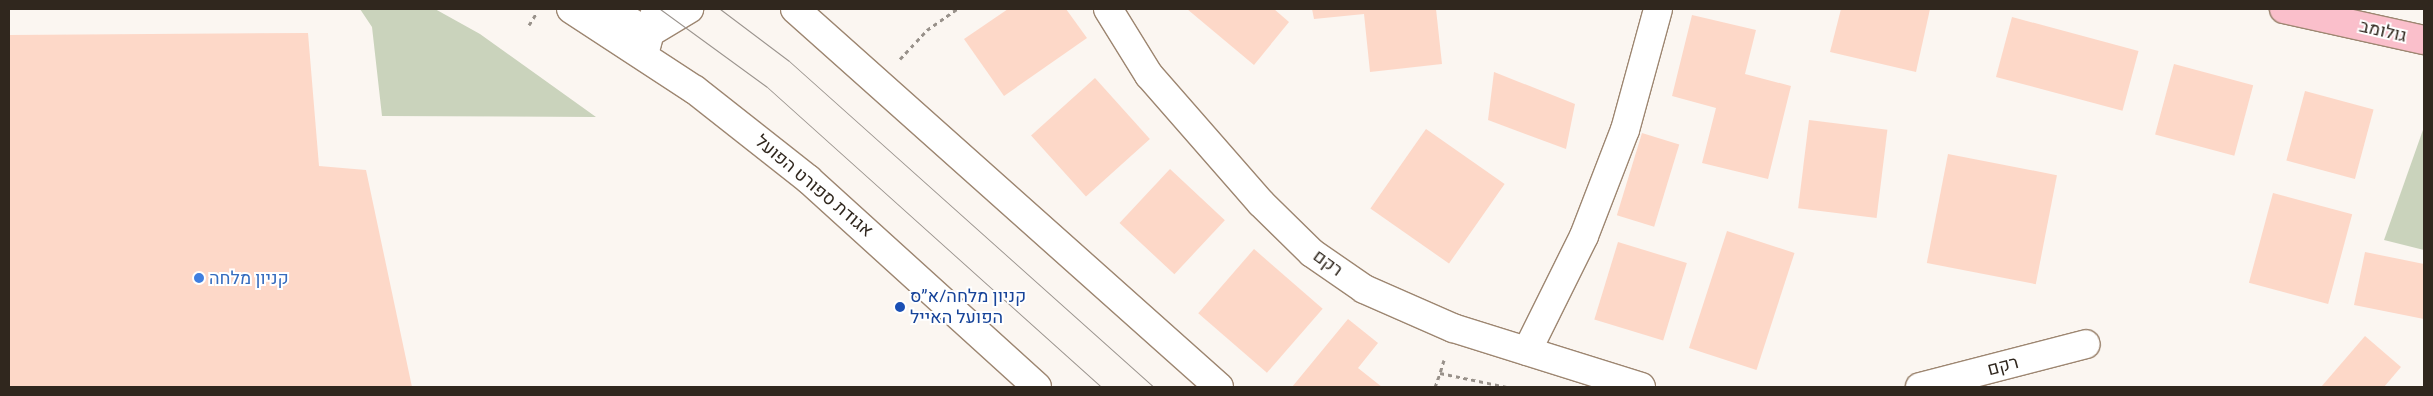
<!DOCTYPE html>
<html>
<head>
<meta charset="utf-8">
<style>
	body { margin:0 }
	#map { position:relative; width:2433px; height:396px; overflow:hidden; background:#fbf6f1; font-family:"Titillium Web",Heebo,sans-serif }
	div>[style] { position:absolute }
	.green>* { inset:0; background:#cad3bc }
	.building>* { inset:0; background:#fdd8c8; transform-origin:0 0 }
	.path>* { height:3px; margin-top:-1.5px; transform-origin:0; background:repeating-linear-gradient(90deg,#98918a 0 4px,transparent 0 8px) }
	.roads { filter:drop-shadow(1px 0 #9d8671) drop-shadow(-1px 0 #9d8671) drop-shadow(0 1px #9d8671) drop-shadow(0 -1px #9d8671) }
	.minor>* { height:28px; margin:-14px; padding:0 14px; transform-origin:14px; border-radius:14px; background:#fff }
	.major>* { height:28px; margin:-14px; padding:0 14px; transform-origin:14px; border-radius:14px; background:#fabfcb }
	.tram>* { height:1px; margin:-0.5px; padding:0 0.5px; transform-origin:0.5px; border-radius:0.5px; background:#9b948e }
	.dots>* { width:14px; height:14px; translate:-50% -50%; box-sizing:border-box; border:2px solid #fff; border-radius:50% }
	span { translate:-50% -50%; white-space:nowrap; text-align:center; line-height:1.15; -webkit-text-stroke:4px #fff; paint-order:stroke }
	.street-label { font-size:18px; color:#30271e }
	.shop-label { font-size:18px; color:#366cbe }
	.left { translate:0 -50%; text-align:left }
	.transit-label { font-size:18px; color:#164399 }
	.frame { position:absolute; inset:0; border:10px solid #30271e; pointer-events:none }
</style>
</head>
<body>
<div id="map">
	<div class="green">
		<div style="clip-path:polygon(360px 9px,435px 9px,480px 34px,596px 117px,382px 116px,372px 27px)"></div>
		<div style="clip-path:polygon(2424px 127px,2424px 250px,2384px 240px)"></div>
	</div>
	<div class="building">
		<div style="clip-path:polygon(1008px 9px,1066px 9px,1087px 38px,1004px 96px,964px 39px)"></div>
		<div style="clip-path:polygon(1187px 9px,1274px 9px,1289px 22px,1254px 65px)"></div>
		<div style="clip-path:polygon(1312px 9px,1436px 9px,1442px 64px,1370px 72px,1364px 14px,1314px 19px)"></div>
		<div style="clip-path:polygon(1841px 9px,1930px 9px,1916px 72px,1830px 52px)"></div>
		<div style="clip-path:polygon(1692px 15px,1756px 30px,1745px 74px,1791px 86px,1768px 179px,1702px 163px,1716px 108px,1672px 96px)"></div>
		<div style="left:2012px;top:17px;width:131px;height:62px;rotate:15deg"></div>
		<div style="clip-path:polygon(308px 33px,319px 166px,366px 170px,412px 387px,9px 387px,9px 35px)"></div>
		<div style="left:2174px;top:64px;width:82px;height:73px;rotate:15deg"></div>
		<div style="clip-path:polygon(1494px 72px,1575px 104px,1566px 149px,1488px 120px)"></div>
		<div style="left:1095px;top:78px;width:82px;height:86px;rotate:48deg"></div>
		<div style="left:2305px;top:91px;width:71px;height:72px;rotate:15deg"></div>
		<div style="left:1809px;top:120px;width:79px;height:89px;rotate:7deg"></div>
		<div style="left:1426px;top:129px;width:96px;height:97px;rotate:35deg"></div>
		<div style="left:1642px;top:133px;width:39px;height:86px;rotate:17deg"></div>
		<div style="left:1948px;top:154px;width:111px;height:111px;rotate:11deg"></div>
		<div style="left:1170px;top:169px;width:75px;height:74px;rotate:43deg"></div>
		<div style="left:2273px;top:193px;width:82px;height:93px;rotate:15deg"></div>
		<div style="left:1727px;top:231px;width:71px;height:123px;rotate:18deg"></div>
		<div style="left:1618px;top:242px;width:72px;height:81px;rotate:17deg"></div>
		<div style="left:1254px;top:249px;width:91px;height:85px;rotate:41deg"></div>
		<div style="clip-path:polygon(2365px 252px,2424px 264px,2424px 319px,2354px 305px)"></div>
		<div style="clip-path:polygon(1348px 319px,1378px 343px,1358px 368px,1382px 387px,1292px 387px)"></div>
		<div style="clip-path:polygon(2365px 336px,2401px 367px,2384px 387px,2321px 387px)"></div>
	</div>
	<div class="path">
		<div style="left:529px;top:25px;width:15px;rotate:-58deg"></div>
		<div style="left:900px;top:59px;width:40px;rotate:-47deg"></div>
		<div style="left:927px;top:30px;width:37px;rotate:-35deg"></div>
		<div style="left:1444px;top:360px;width:14px;rotate:107deg"></div>
		<div style="left:1440px;top:373px;width:68px;rotate:11.8deg"></div>
		<div style="left:1435px;top:387px;width:15px;rotate:-70deg"></div>
	</div>
	<div class="roads">
		<div class="minor">
			<div style="left:571px;top:9px;width:148px;rotate:33.2deg"></div>
			<div style="left:695px;top:90px;width:144px;rotate:38.2deg"></div>
			<div style="left:808px;top:179px;width:309px;rotate:42.2deg"></div>
			<div style="left:609px;top:9px;width:47px;rotate:31deg"></div>
			<div style="left:795px;top:9px;width:568px;rotate:41.72deg"></div>
			<div style="left:1108px;top:9px;width:78px;rotate:58.2deg"></div>
			<div style="left:1149px;top:75px;width:170px;rotate:48.8deg"></div>
			<div style="left:1261px;top:203px;width:71px;rotate:44.4deg"></div>
			<div style="left:1312px;top:253px;width:63px;rotate:34.7deg"></div>
			<div style="left:1364px;top:289px;width:97px;rotate:23.7deg"></div>
			<div style="left:1453px;top:328px;width:197px;rotate:17.4deg"></div>
			<div style="left:649px;top:33px;width:47px;rotate:-31deg"></div>
			<div style="left:645px;top:51px;width:43px;rotate:-75.3deg"></div>
			<div style="left:1527px;top:351px;width:128px;rotate:-63.6deg"></div>
			<div style="left:1584px;top:236px;width:114px;rotate:-68.9deg"></div>
			<div style="left:1625px;top:130px;width:125px;rotate:-74.7deg"></div>
			<div style="left:1920px;top:387px;width:171px;rotate:-14.5deg"></div>
		</div>
		<div class="major">
			<div style="left:2284px;top:9px;width:143px;rotate:12.5deg"></div>
		</div>
	</div>
	<div class="tram">
		<div style="left:660px;top:9px;width:132px;rotate:36.1deg"></div>
		<div style="left:767px;top:87px;width:449px;rotate:41.9deg"></div>
		<div style="left:720px;top:9px;width:86px;rotate:37deg"></div>
		<div style="left:789px;top:61px;width:489px;rotate:41.8deg"></div>
	</div>
	<div class="dots">
		<div style="left:199px;top:278px;background:#3f7fe0"></div>
		<div style="left:900px;top:307px;background:#1a4fb4"></div>
	</div>
	<div class="street-label">
		<span style="left:2383px;top:31px;rotate:13deg">גולומב</span>
		<span style="left:814px;top:186px;rotate:40deg">אגודת ספורט הפועל</span>
		<span style="left:1328px;top:263px;rotate:36deg">רקם</span>
		<span style="left:2003px;top:366px;rotate:-15deg">רקם</span>
	</div>
	<div class="shop-label">
		<span class="left" style="left:209px;top:278px">קניון מלחה</span>
	</div>
	<div class="transit-label">
		<span class="left" style="left:910px;top:307px">קניון מלחה/א״ס<br>הפועל האייל</span>
	</div>
	<div class="frame"></div>
</div>
</body>
</html>
